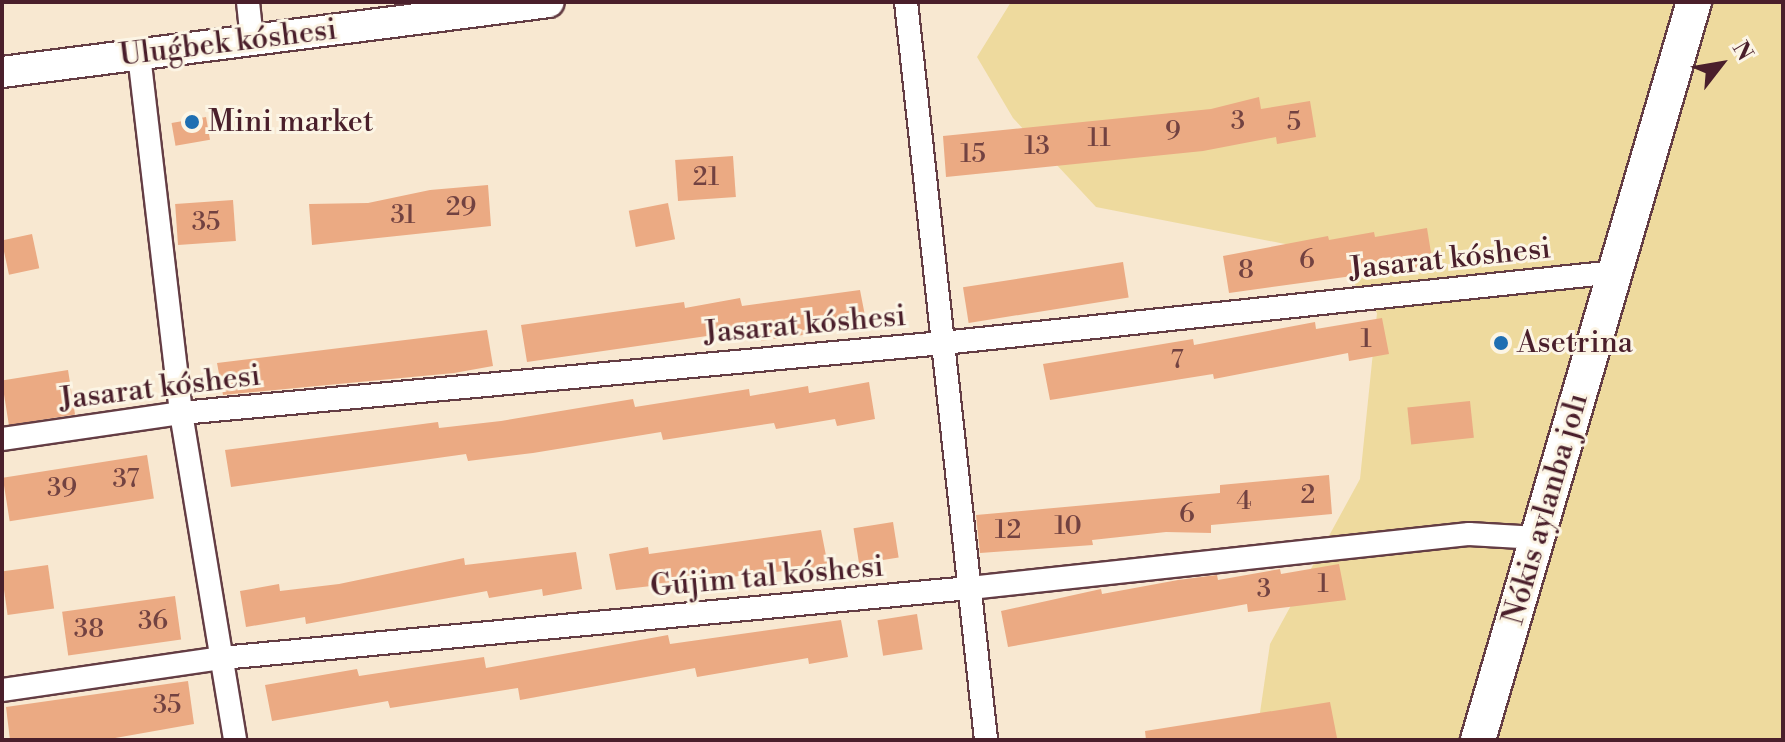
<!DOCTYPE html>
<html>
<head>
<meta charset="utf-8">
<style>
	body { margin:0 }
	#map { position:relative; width:1785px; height:742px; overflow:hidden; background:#f8e8d1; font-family:"Libre Bodoni",serif }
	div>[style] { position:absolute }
	.sand>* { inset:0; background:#eeda9e }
	.building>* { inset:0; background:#ebaa83; transform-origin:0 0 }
	.roads { filter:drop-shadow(2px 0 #643d44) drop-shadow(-2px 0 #643d44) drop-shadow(0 2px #643d44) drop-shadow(0 -2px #643d44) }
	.street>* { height:22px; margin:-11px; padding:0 11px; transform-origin:11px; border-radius:11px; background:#fff }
	.secondary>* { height:30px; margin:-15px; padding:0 15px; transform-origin:15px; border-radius:15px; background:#fff }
	.primary>* { height:34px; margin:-17px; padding:0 17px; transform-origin:17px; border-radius:17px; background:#fff }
	.dots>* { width:22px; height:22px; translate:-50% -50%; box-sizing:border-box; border:4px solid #fcf5e5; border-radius:50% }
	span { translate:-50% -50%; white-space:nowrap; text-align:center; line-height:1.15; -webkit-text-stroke:6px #fcf5e5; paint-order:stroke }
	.number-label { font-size:26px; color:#724241 }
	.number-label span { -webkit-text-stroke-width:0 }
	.street-label { font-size:30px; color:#4a1f2b }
	.poi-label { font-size:30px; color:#4a1f2b }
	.left { translate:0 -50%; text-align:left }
	.frame { position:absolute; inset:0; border:4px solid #4a1f2b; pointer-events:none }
	.north { position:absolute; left:1681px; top:24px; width:80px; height:80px; -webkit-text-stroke:6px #fcf5e5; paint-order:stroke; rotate:59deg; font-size:22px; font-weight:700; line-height:32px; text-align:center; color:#4a1f2b }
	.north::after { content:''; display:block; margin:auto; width:28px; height:36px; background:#4a1f2b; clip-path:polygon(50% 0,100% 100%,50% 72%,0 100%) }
</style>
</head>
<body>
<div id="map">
	<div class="sand">
		<div style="clip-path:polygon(1011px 2px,1783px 2px,1783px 740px,1256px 740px,1270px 644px,1360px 479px,1377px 313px,1331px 253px,1096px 207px,1013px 118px,977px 57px)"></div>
	</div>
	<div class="building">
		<div style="clip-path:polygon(1259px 97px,1261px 109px,1310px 101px,1316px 137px,1277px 144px,1276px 137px,1203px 151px,946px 177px,943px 136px,1211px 109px)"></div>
		<div style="left:206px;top:117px;width:23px;height:35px;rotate:80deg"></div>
		<div style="left:733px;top:156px;width:41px;height:58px;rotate:86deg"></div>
		<div style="clip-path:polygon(488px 185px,491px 226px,312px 245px,309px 204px,368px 203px,430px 190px)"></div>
		<div style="left:233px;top:200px;width:41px;height:58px;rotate:86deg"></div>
		<div style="left:668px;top:203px;width:37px;height:40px;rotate:79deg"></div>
		<div style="clip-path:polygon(1427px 228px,1433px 265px,1229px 293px,1223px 256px,1328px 236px,1329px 240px,1374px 232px,1375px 237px)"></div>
		<div style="left:32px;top:234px;width:35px;height:31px;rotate:78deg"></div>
		<div style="left:1123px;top:262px;width:36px;height:162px;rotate:81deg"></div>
		<div style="clip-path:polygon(860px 290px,867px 326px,761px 341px,760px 332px,708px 342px,707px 336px,527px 362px,521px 325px,684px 302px,685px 308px,740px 298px,742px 306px)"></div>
		<div style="clip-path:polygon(1382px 318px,1389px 354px,1349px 361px,1348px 353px,1214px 379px,1213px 374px,1050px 400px,1043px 364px,1193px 339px,1194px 345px,1315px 322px,1316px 329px)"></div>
		<div style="clip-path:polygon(487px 330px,493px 366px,454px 373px,223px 395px,217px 363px)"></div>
		<div style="left:68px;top:370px;width:45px;height:67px;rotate:81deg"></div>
		<div style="clip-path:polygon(869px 382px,875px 419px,837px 426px,835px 419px,776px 429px,774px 423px,663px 440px,661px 432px,533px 453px,468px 461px,466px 454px,231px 487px,225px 450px,438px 422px,439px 428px,501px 421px,633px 399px,635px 407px,749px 389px,750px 396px,808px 386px,809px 393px)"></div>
		<div style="left:1470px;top:401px;width:37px;height:63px;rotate:84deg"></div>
		<div style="left:147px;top:455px;width:44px;height:146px;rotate:81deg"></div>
		<div style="clip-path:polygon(1329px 475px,1332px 514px,1211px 525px,1211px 533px,1166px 532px,1092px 540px,1093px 545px,980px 553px,976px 515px,1220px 493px,1220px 485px)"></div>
		<div style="left:893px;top:522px;width:36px;height:40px;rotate:81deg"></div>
		<div style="clip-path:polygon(821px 530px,828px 566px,616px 590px,609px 554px,648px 547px,649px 554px)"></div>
		<div style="clip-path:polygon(576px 552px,582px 589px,543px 596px,542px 589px,489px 598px,487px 591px,306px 624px,305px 617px,246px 627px,240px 591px,279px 584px,280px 591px,339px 584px,464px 558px,465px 565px)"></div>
		<div style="clip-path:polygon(1339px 564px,1346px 600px,1248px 612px,1247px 604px,1008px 647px,1001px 611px,1101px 589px,1102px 594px,1178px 580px,1217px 575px,1218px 580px,1280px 569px,1281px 574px)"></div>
		<div style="left:48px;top:565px;width:44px;height:47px;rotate:82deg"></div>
		<div style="left:175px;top:596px;width:44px;height:114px;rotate:82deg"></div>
		<div style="left:917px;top:614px;width:36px;height:40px;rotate:81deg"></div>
		<div style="clip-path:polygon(841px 620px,848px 657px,809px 664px,808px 658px,697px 677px,695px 668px,520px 700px,518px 688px,390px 708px,388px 701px,272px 721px,265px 685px,357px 669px,359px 676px,484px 657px,486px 668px,668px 635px,670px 644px)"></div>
		<div style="clip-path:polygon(188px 681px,194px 724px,104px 740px,10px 740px,6px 707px)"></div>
		<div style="clip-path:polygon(1330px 702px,1337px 738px,1146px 740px,1145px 731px)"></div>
	</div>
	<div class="roads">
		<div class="street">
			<div style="left:248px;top:2px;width:38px;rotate:84deg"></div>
			<div style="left:906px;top:2px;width:742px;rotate:83.81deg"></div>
			<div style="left:139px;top:55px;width:360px;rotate:83.3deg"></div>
			<div style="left:181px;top:413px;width:331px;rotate:80.6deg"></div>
			<div style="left:2px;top:439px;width:181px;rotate:-8.3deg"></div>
			<div style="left:181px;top:413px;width:765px;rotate:-5.25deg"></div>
			<div style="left:943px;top:343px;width:676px;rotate:-6.03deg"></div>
			<div style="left:2px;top:690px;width:222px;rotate:-8.3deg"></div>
			<div style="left:222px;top:658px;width:751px;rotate:-5.35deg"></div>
			<div style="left:970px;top:588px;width:502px;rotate:-6.18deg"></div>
			<div style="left:1469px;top:534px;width:69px;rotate:3.3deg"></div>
		</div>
		<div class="secondary">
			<div style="left:2px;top:72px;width:551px;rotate:-7.29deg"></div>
		</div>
		<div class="primary">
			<div style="left:1478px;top:740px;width:769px;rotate:-73.69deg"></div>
		</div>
	</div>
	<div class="dots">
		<div style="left:192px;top:122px;background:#1f6fb2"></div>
		<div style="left:1501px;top:343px;background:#1f6fb2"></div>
	</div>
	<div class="number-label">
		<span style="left:1238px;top:122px">3</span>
		<span style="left:1294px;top:123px">5</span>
		<span style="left:1173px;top:132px">9</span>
		<span style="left:1099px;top:139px">11</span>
		<span style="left:1037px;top:147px">13</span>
		<span style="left:973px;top:155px">15</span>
		<span style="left:706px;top:178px">21</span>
		<span style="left:461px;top:208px">29</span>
		<span style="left:403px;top:216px">31</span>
		<span style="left:206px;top:223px">35</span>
		<span style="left:1307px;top:261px">6</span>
		<span style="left:1246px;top:271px">8</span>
		<span style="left:1366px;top:340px">1</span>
		<span style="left:1177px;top:361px">7</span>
		<span style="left:126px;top:480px">37</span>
		<span style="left:62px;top:489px">39</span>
		<span style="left:1308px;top:496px">2</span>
		<span style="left:1244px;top:502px">4</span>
		<span style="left:1187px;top:515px">6</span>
		<span style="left:1068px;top:527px">10</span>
		<span style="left:1008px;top:531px">12</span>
		<span style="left:1323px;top:585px">1</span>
		<span style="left:1264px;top:590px">3</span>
		<span style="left:153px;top:622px">36</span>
		<span style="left:89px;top:630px">38</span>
		<span style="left:167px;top:706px">35</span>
	</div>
	<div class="street-label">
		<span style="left:228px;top:43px;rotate:-7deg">Uluǵbek kóshesi</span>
		<span style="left:1450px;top:259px;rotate:-6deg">Jasarat kóshesi</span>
		<span style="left:805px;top:325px;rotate:-5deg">Jasarat kóshesi</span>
		<span style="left:160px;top:388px;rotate:-7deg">Jasarat kóshesi</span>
		<span style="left:1546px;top:509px;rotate:-74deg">Nókis aylanba jolı</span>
		<span style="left:767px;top:577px;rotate:-5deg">Gújim tal kóshesi</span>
	</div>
	<div class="poi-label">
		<span class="left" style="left:208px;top:122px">Mini market</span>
		<span class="left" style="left:1517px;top:343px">Asetrina</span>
	</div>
	<div class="frame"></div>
	<div class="north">N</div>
</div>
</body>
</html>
